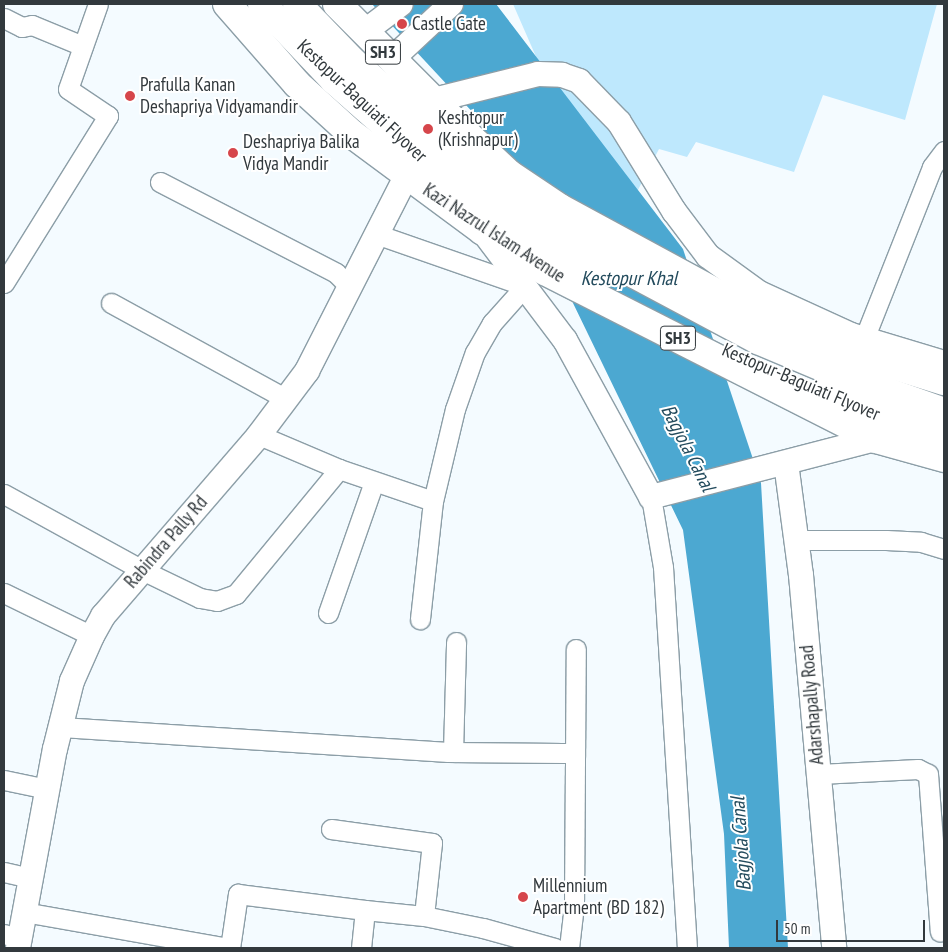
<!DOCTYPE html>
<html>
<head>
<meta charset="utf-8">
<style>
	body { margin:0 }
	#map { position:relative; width:948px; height:952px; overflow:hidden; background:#f4fbff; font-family:"PT Sans Narrow",sans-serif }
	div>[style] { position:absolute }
	.green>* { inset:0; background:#bee8fd }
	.water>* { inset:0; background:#4ca8d1 }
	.roads { filter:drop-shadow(1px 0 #8c9ea7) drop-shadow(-1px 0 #8c9ea7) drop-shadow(0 1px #8c9ea7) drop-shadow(0 -1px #8c9ea7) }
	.minor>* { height:19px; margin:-9.5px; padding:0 9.5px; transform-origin:9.5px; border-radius:9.5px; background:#fff }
	.tertiary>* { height:24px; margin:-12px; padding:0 12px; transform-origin:12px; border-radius:12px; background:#fff }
	.primary>* { height:28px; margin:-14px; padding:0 14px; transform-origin:14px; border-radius:14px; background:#fff }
	.dots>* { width:14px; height:14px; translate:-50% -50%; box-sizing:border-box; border:2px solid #fff; border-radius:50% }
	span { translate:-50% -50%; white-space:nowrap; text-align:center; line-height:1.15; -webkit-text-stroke:4px #fff; paint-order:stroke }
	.shield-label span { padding:1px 4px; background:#fff; border:1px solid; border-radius:4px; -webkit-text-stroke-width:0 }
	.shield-label { font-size:18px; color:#32393d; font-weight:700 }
	.poi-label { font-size:19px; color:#32393d }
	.left { translate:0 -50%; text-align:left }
	.street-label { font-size:19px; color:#32393d }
	.water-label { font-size:20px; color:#234b5d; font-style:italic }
	.frame { position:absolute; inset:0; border:5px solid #32393d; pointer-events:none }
	.scale { position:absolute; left:776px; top:920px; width:149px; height:22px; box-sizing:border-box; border:2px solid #32393d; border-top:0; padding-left:6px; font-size:15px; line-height:18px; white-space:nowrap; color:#32393d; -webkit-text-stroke:4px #fff; paint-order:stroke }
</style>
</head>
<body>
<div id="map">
	<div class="green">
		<div style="clip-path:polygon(513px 4px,937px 4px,905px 120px,823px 95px,794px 172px,696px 142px,687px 157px,659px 149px,619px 227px,558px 107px)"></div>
	</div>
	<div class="water">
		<div style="clip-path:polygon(372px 4px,496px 4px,683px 249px,761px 483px,788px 948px,729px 948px,724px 834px,683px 530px,572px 301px,478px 118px)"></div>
	</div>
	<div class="roads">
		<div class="minor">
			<div style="left:4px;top:18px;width:20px;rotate:27deg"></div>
			<div style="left:22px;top:27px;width:10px;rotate:-11deg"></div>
			<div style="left:32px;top:25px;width:55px;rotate:22.4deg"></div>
			<div style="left:160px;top:182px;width:198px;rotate:27.3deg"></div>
			<div style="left:336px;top:273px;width:20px;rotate:45deg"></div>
			<div style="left:376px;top:234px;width:158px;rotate:19.2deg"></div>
			<div style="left:525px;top:286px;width:50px;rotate:131.7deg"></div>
			<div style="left:492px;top:323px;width:34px;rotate:120deg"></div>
			<div style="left:475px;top:352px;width:60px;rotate:109.3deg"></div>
			<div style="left:455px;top:409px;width:95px;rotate:103.4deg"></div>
			<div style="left:433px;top:501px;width:119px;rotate:96.3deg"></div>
			<div style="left:4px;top:283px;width:197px;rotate:-58.1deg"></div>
			<div style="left:108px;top:116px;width:48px;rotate:-146deg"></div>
			<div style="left:68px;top:89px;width:90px;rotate:-70.6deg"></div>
			<div style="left:111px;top:303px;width:200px;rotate:28.7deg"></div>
			<div style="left:864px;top:339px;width:185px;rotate:-68.4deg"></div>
			<div style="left:932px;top:167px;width:20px;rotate:-53deg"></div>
			<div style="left:259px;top:435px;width:87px;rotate:23deg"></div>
			<div style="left:339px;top:469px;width:99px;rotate:18.8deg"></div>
			<div style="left:4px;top:494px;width:158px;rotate:28.8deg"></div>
			<div style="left:142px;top:570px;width:64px;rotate:25.8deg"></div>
			<div style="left:200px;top:598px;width:17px;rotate:10deg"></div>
			<div style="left:217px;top:601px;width:20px;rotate:-20deg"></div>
			<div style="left:236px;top:594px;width:162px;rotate:-50.5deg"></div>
			<div style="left:651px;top:497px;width:71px;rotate:80.3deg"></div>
			<div style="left:663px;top:567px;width:382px;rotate:86.4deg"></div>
			<div style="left:796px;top:540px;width:90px"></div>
			<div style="left:886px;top:540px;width:35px;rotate:3deg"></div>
			<div style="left:921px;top:542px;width:24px;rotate:17deg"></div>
			<div style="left:4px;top:593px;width:98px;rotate:26deg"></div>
			<div style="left:328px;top:613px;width:139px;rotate:-70.7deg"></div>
			<div style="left:61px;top:727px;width:388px;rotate:3.7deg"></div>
			<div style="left:448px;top:752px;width:126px;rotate:0.5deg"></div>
			<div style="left:453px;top:752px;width:110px;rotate:-88.4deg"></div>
			<div style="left:819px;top:774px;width:99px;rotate:-2.9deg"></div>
			<div style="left:918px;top:769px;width:11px;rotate:27deg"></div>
			<div style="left:928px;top:774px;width:158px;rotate:85.7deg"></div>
			<div style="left:4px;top:780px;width:44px;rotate:11.8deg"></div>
			<div style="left:331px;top:829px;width:102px;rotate:7.9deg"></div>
			<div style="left:432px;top:843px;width:73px;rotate:96.3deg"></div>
			<div style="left:4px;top:872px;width:27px;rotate:13deg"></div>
			<div style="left:365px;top:910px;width:59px;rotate:5.8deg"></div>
			<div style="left:424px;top:916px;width:60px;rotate:11.5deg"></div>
			<div style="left:483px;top:928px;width:75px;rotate:15.5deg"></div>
			<div style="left:24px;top:912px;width:208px;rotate:10deg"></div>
			<div style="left:4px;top:934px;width:17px;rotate:17deg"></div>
			<div style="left:230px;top:948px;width:55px;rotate:-81.6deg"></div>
			<div style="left:238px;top:894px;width:128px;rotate:7.2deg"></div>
			<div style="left:365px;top:910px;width:38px;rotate:96deg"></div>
			<div style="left:569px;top:948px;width:43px;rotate:-83.4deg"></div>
			<div style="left:574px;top:905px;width:256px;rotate:-89.6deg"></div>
		</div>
		<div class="tertiary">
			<div style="left:364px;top:32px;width:46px;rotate:-37.1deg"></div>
			<div style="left:391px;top:60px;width:82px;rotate:-43deg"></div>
			<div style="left:430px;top:101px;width:111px;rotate:-14deg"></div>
			<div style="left:538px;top:74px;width:24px;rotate:2deg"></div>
			<div style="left:562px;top:75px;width:18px;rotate:19deg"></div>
			<div style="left:579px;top:81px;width:57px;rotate:45.7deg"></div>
			<div style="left:619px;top:122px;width:105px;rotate:58.3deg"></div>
			<div style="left:674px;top:211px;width:56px;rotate:52.9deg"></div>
			<div style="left:708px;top:256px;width:63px;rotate:36deg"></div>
			<div style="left:759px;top:293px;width:101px;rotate:24.5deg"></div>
			<div style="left:851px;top:335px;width:97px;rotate:16.8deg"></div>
			<div style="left:488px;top:238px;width:128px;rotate:53deg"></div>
			<div style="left:565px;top:340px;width:179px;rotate:61.3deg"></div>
			<div style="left:651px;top:497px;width:232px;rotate:-14.5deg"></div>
			<div style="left:786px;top:463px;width:113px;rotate:82.4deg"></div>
			<div style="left:801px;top:575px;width:374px;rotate:84.9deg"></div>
			<div style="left:18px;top:948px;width:202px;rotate:-79.5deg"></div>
			<div style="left:55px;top:749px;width:70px;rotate:-76deg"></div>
			<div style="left:72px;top:681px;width:49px;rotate:-66deg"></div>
			<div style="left:92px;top:636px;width:23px;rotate:-61deg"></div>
			<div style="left:103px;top:616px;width:239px;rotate:-49.2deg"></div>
			<div style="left:259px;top:435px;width:80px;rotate:-53.1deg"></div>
			<div style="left:307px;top:371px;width:220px;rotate:-63deg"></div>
		</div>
		<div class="primary">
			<div style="left:227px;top:4px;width:106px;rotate:48.8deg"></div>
			<div style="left:297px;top:84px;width:74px;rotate:42.3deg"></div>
			<div style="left:352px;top:134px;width:163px;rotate:36.5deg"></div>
			<div style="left:483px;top:231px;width:74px;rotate:32.8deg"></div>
			<div style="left:545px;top:271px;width:371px;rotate:26.9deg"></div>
			<div style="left:876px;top:439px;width:71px;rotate:15.6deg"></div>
			<div style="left:262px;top:4px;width:105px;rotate:46.5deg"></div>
			<div style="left:334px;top:80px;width:89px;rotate:41.4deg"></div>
			<div style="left:401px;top:139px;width:84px;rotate:40.2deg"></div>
			<div style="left:465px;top:193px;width:152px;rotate:33.5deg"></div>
			<div style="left:297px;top:4px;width:81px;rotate:46deg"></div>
			<div style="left:353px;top:62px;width:173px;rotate:41.2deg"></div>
			<div style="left:483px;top:176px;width:151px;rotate:33.9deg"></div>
			<div style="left:608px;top:260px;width:170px;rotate:28.1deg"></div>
			<div style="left:758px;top:340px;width:98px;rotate:22.9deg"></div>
			<div style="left:848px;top:378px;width:102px;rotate:19.5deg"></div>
			<div style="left:337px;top:4px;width:197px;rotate:45deg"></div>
			<div style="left:476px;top:143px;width:45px;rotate:43.2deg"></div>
			<div style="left:509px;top:174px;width:61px;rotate:33.7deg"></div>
			<div style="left:560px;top:208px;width:204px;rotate:28.5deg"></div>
			<div style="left:739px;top:305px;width:131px;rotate:22.5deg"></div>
			<div style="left:860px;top:355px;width:88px;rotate:17.2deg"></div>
			<div style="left:824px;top:394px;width:128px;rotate:20.1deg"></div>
		</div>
	</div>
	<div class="dots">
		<div style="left:402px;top:24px;background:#d6464b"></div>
		<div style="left:130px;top:96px;background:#d6464b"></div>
		<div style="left:428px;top:129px;background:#d6464b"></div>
		<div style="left:233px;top:153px;background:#d6464b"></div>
		<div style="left:523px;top:897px;background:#d6464b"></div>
	</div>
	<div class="shield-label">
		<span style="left:383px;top:52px">SH3</span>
		<span style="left:678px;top:338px">SH3</span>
	</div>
	<div class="poi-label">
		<span class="left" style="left:412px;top:24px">Castle Gate</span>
		<span class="left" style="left:140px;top:96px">Prafulla Kanan<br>Deshapriya Vidyamandir</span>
		<span class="left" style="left:438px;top:129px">Keshtopur<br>(Krishnapur)</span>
		<span class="left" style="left:243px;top:153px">Deshapriya Balika<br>Vidya Mandir</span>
		<span class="left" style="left:533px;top:897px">Millennium<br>Apartment (BD 182)</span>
	</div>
	<div class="street-label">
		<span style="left:362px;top:101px;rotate:43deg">Kestopur-Baguiati Flyover</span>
		<span style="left:494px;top:233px;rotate:33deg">Kazi Nazrul Islam Avenue</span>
		<span style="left:801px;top:382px;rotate:23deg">Kestopur-Baguiati Flyover</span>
		<span style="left:166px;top:542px;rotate:-49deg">Rabindra Pally Rd</span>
		<span style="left:812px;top:705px;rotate:-95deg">Adarshapally Road</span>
	</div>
	<div class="water-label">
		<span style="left:629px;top:278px">Kestopur Khal</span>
		<span style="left:688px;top:448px;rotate:63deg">Bagjola Canal</span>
		<span style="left:741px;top:844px;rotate:-94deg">Bagjola Canal</span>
	</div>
	<div class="frame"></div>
	<div class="scale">50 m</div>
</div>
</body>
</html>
